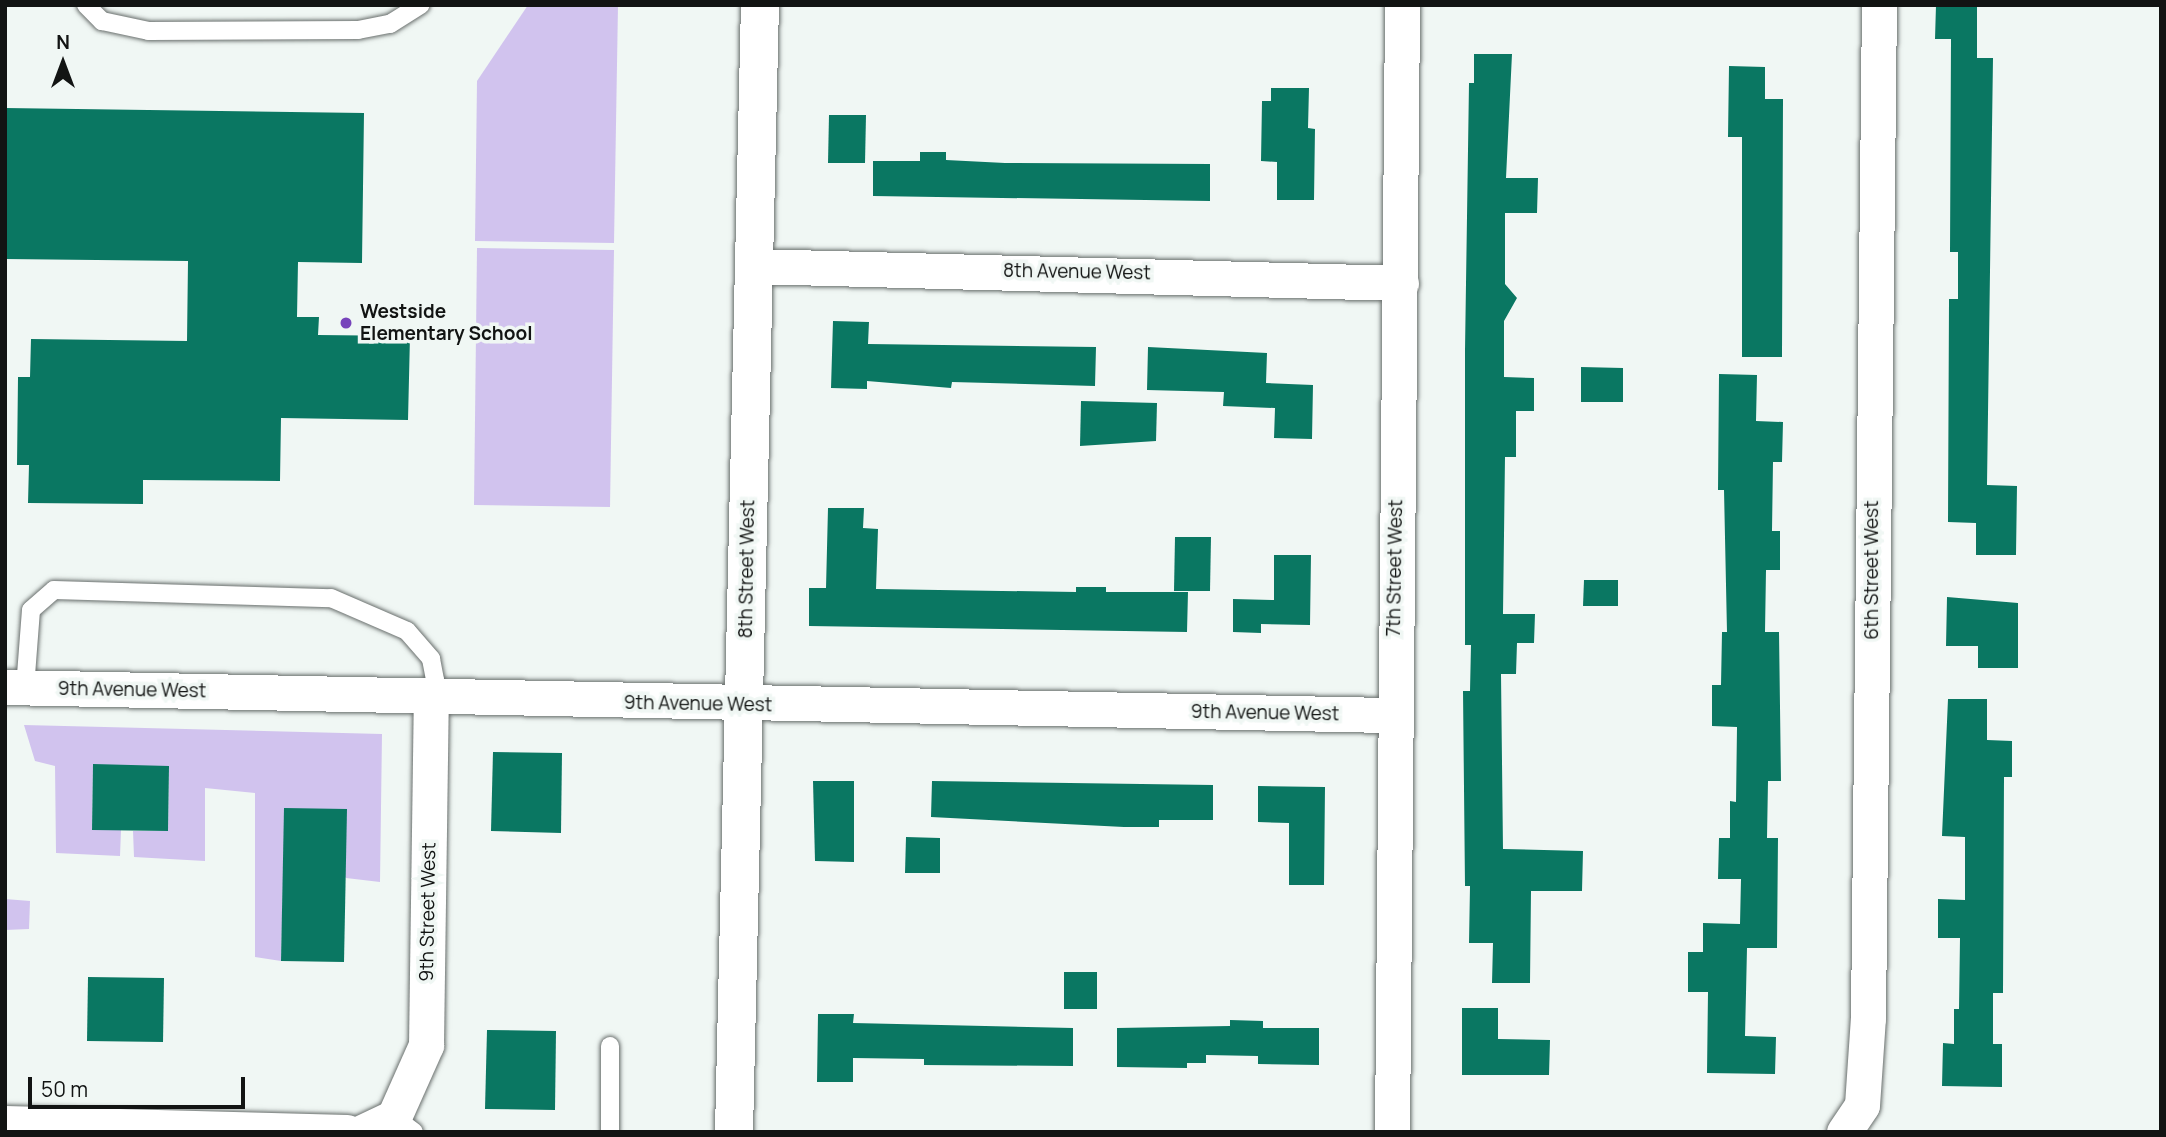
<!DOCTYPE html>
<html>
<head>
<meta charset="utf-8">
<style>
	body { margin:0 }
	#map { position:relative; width:2166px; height:1137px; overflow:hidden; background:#f0f7f4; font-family:Manrope,sans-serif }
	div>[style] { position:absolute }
	.green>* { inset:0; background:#d1c3ee }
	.building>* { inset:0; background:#0a7762 }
	.roads { filter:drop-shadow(0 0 2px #696f6d) drop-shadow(0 0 2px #696f6d) }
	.service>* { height:18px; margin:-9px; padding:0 9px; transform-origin:9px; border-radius:9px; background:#fff }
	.minor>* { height:35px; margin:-17.5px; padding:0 17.5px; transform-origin:17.5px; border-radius:17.5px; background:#fff }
	.tertiary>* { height:38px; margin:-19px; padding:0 19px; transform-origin:19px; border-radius:19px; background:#fff }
	.dots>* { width:19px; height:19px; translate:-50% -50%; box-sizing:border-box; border:4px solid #f0f7f4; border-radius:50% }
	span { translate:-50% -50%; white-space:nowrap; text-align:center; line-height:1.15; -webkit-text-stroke:7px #f0f7f4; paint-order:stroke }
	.street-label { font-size:19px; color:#121413 }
	.poi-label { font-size:19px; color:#121413; font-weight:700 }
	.left { translate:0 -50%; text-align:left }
	.frame { position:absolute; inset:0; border:7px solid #121413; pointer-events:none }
	.north { position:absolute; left:28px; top:28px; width:70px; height:70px; -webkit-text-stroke:5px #f0f7f4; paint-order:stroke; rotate:0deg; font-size:19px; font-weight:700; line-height:28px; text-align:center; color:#121413 }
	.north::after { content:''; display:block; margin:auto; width:24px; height:32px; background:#121413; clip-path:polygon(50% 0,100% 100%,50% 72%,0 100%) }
	.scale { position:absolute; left:28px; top:1077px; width:217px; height:32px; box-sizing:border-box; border:4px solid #121413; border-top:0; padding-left:9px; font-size:21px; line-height:24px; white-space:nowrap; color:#121413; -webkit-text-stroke:5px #f0f7f4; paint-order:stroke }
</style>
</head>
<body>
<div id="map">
	<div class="green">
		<div style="clip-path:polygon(528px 5px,618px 5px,614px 243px,475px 241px,477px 81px)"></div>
		<div style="clip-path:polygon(477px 248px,614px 250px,610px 507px,474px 505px)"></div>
		<div style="clip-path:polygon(24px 725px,382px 734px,380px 882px,346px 878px,285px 808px,281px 961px,255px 957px,255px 793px,205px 788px,205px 861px,134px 857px,133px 831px,168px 831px,169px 767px,93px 765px,92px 830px,121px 830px,120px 856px,56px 853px,55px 766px,35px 761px)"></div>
		<div style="clip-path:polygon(5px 899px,30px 901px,29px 929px,5px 930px)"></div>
	</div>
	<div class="building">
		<div style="clip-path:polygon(1936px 5px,1977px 5px,1977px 58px,1993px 58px,1987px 485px,2017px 486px,2016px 555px,1976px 555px,1976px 523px,1948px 522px,1949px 299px,1958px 299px,1958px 252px,1950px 252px,1951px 39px,1935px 39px)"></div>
		<div style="clip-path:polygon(1474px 54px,1512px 54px,1506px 178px,1538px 178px,1537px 213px,1505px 213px,1505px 284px,1517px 298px,1504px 321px,1504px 377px,1534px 378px,1534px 411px,1516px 411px,1516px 457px,1505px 457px,1503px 614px,1535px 614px,1534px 643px,1517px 643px,1516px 674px,1501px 674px,1503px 849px,1583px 851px,1582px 891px,1531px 891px,1530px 983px,1492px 983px,1493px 943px,1469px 943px,1470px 886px,1465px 886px,1463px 691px,1470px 691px,1471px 645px,1465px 645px,1465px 350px,1469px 83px,1474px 83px)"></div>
		<div style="clip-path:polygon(1729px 66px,1765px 67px,1765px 99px,1783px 99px,1782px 357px,1742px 357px,1742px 137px,1728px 137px)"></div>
		<div style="clip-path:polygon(1271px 88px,1309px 88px,1308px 128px,1315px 129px,1314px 200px,1277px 200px,1277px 162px,1261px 161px,1262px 101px,1271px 101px)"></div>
		<div style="clip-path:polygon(5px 108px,364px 113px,362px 263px,298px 262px,297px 317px,319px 317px,318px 335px,410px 336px,408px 420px,281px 418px,280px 481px,143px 480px,143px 504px,28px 503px,29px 465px,17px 465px,18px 377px,30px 377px,31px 339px,187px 341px,188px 261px,5px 259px)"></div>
		<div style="clip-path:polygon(829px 115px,866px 115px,865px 163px,828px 163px)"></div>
		<div style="clip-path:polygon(920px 152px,946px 152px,946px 160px,1005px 163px,1210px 164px,1210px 201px,873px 196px,873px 161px,920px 161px)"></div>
		<div style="clip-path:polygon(833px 321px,869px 322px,868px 344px,1096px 347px,1095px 386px,952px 382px,951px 388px,867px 381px,867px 389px,831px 388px)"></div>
		<div style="clip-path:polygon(1148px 347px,1267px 353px,1266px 383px,1313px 385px,1312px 439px,1274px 438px,1275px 408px,1223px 406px,1224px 392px,1147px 390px)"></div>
		<div style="clip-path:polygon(1581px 367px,1623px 368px,1623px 402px,1581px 402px)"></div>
		<div style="clip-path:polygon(1719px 374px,1757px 375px,1756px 421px,1783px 422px,1782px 462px,1773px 462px,1772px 531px,1780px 531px,1780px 570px,1766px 570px,1765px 632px,1779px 632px,1781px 781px,1768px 781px,1767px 838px,1778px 838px,1777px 948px,1747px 948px,1746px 993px,1745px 1036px,1776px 1037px,1775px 1074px,1707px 1073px,1708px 992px,1688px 992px,1688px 952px,1703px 952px,1703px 923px,1740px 924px,1741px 879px,1718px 879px,1719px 838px,1730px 838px,1730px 801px,1736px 802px,1737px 727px,1712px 726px,1712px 685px,1721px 685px,1722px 632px,1727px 632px,1724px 490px,1718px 490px)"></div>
		<div style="clip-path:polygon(1081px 401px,1157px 403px,1156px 441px,1080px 446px)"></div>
		<div style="clip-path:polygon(828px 508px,864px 508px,863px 528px,878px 529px,876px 589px,1076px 592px,1076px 587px,1106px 587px,1106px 592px,1188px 592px,1187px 632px,809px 626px,809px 588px,826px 588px)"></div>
		<div style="clip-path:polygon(1175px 537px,1211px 537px,1210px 591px,1174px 591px)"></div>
		<div style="clip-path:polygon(1274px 555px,1311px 555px,1310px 625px,1261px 624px,1261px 633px,1233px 632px,1233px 599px,1274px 600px)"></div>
		<div style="clip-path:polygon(1584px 580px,1618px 580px,1618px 606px,1583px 606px)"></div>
		<div style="clip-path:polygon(1947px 597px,2018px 603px,2018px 668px,1978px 668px,1978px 646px,1946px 646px)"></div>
		<div style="clip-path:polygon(1948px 699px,1987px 699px,1987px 740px,2012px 741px,2012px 777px,2004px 777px,2003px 993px,1993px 993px,1993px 1044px,2002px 1044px,2002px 1087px,1942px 1086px,1943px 1043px,1954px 1044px,1954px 1009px,1959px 1009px,1960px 938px,1938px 938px,1938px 899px,1965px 900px,1965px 837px,1942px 836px)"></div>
		<div style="clip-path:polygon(493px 752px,562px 753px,561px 833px,491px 831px)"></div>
		<div style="clip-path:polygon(93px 764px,169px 766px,168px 831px,92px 830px)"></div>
		<div style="clip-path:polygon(813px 781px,854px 781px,854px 862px,815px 861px)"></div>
		<div style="clip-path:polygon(932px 781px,1213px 785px,1213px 820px,1159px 820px,1159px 827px,1124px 827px,931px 817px)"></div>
		<div style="clip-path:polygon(1258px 786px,1325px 787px,1324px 885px,1289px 885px,1289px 823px,1258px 822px)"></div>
		<div style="clip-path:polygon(284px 808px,347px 809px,344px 962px,281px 961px)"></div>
		<div style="clip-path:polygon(906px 837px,940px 838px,940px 873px,905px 873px)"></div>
		<div style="clip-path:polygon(1064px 972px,1097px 972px,1097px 1009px,1064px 1009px)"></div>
		<div style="clip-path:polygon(88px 977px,164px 978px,163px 1042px,87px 1041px)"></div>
		<div style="clip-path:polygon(1462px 1008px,1498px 1008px,1498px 1039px,1550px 1040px,1549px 1075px,1462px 1075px)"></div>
		<div style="clip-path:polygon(818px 1014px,854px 1014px,853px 1023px,1073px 1028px,1073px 1066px,924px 1065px,924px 1059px,853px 1058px,853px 1082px,817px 1082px)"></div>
		<div style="clip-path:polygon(1230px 1020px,1263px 1021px,1263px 1028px,1319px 1028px,1319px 1065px,1258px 1064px,1258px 1056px,1206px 1055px,1206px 1063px,1187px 1063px,1187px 1068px,1117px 1067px,1117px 1028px,1230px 1026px)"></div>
		<div style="clip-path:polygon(487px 1030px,556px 1031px,555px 1110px,485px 1109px)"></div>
	</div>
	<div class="roads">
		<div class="service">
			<div style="left:86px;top:5px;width:23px;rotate:45deg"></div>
			<div style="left:102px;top:21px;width:48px;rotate:12deg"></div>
			<div style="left:149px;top:31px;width:209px;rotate:-0.3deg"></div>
			<div style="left:358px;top:30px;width:33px;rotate:-11deg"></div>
			<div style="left:390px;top:24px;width:36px;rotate:-32deg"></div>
			<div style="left:25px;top:688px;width:78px;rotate:-85.6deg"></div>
			<div style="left:31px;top:610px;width:30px;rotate:-41deg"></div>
			<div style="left:54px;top:590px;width:277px;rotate:1.7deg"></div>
			<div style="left:331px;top:598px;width:83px;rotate:23.5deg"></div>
			<div style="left:407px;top:631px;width:37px;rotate:49deg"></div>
			<div style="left:431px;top:659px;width:21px;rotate:79deg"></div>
			<div style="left:435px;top:680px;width:20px;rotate:101deg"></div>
			<div style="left:610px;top:1046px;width:86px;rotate:90deg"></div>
			<div style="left:394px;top:1117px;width:25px;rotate:37deg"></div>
		</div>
		<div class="minor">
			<div style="left:753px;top:266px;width:648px;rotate:1.5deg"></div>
			<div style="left:5px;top:687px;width:1387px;rotate:1.16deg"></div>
			<div style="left:5px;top:1123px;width:342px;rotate:1.5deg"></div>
			<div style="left:362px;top:1132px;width:35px;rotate:-25deg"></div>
			<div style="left:394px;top:1117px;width:79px;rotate:-66deg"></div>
			<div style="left:426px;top:1045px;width:345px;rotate:-89.2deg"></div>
			<div style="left:1392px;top:1132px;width:1127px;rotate:-89.49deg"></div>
			<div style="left:1844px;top:1132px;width:32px;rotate:-56deg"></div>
			<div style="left:1862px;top:1105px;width:87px;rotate:-86.1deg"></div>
			<div style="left:1868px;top:1018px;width:1013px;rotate:-89.38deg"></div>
		</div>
		<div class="tertiary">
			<div style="left:734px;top:1132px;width:1127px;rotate:-88.68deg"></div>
		</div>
	</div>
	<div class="dots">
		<div style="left:346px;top:323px;background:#74b"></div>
	</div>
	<div class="street-label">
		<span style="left:1077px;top:272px;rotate:1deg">8th Avenue West</span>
		<span style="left:1395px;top:568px;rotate:-89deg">7th Street West</span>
		<span style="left:747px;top:569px;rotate:-89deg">8th Street West</span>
		<span style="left:1872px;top:570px;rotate:-90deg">6th Street West</span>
		<span style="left:132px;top:690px;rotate:1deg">9th Avenue West</span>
		<span style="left:698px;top:704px;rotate:1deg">9th Avenue West</span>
		<span style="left:1265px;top:713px;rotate:1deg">9th Avenue West</span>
		<span style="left:428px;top:912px;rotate:-89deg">9th Street West</span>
	</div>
	<div class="poi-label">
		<span class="left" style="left:360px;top:323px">Westside<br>Elementary School</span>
	</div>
	<div class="frame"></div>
	<div class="north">N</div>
	<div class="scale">50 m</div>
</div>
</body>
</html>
